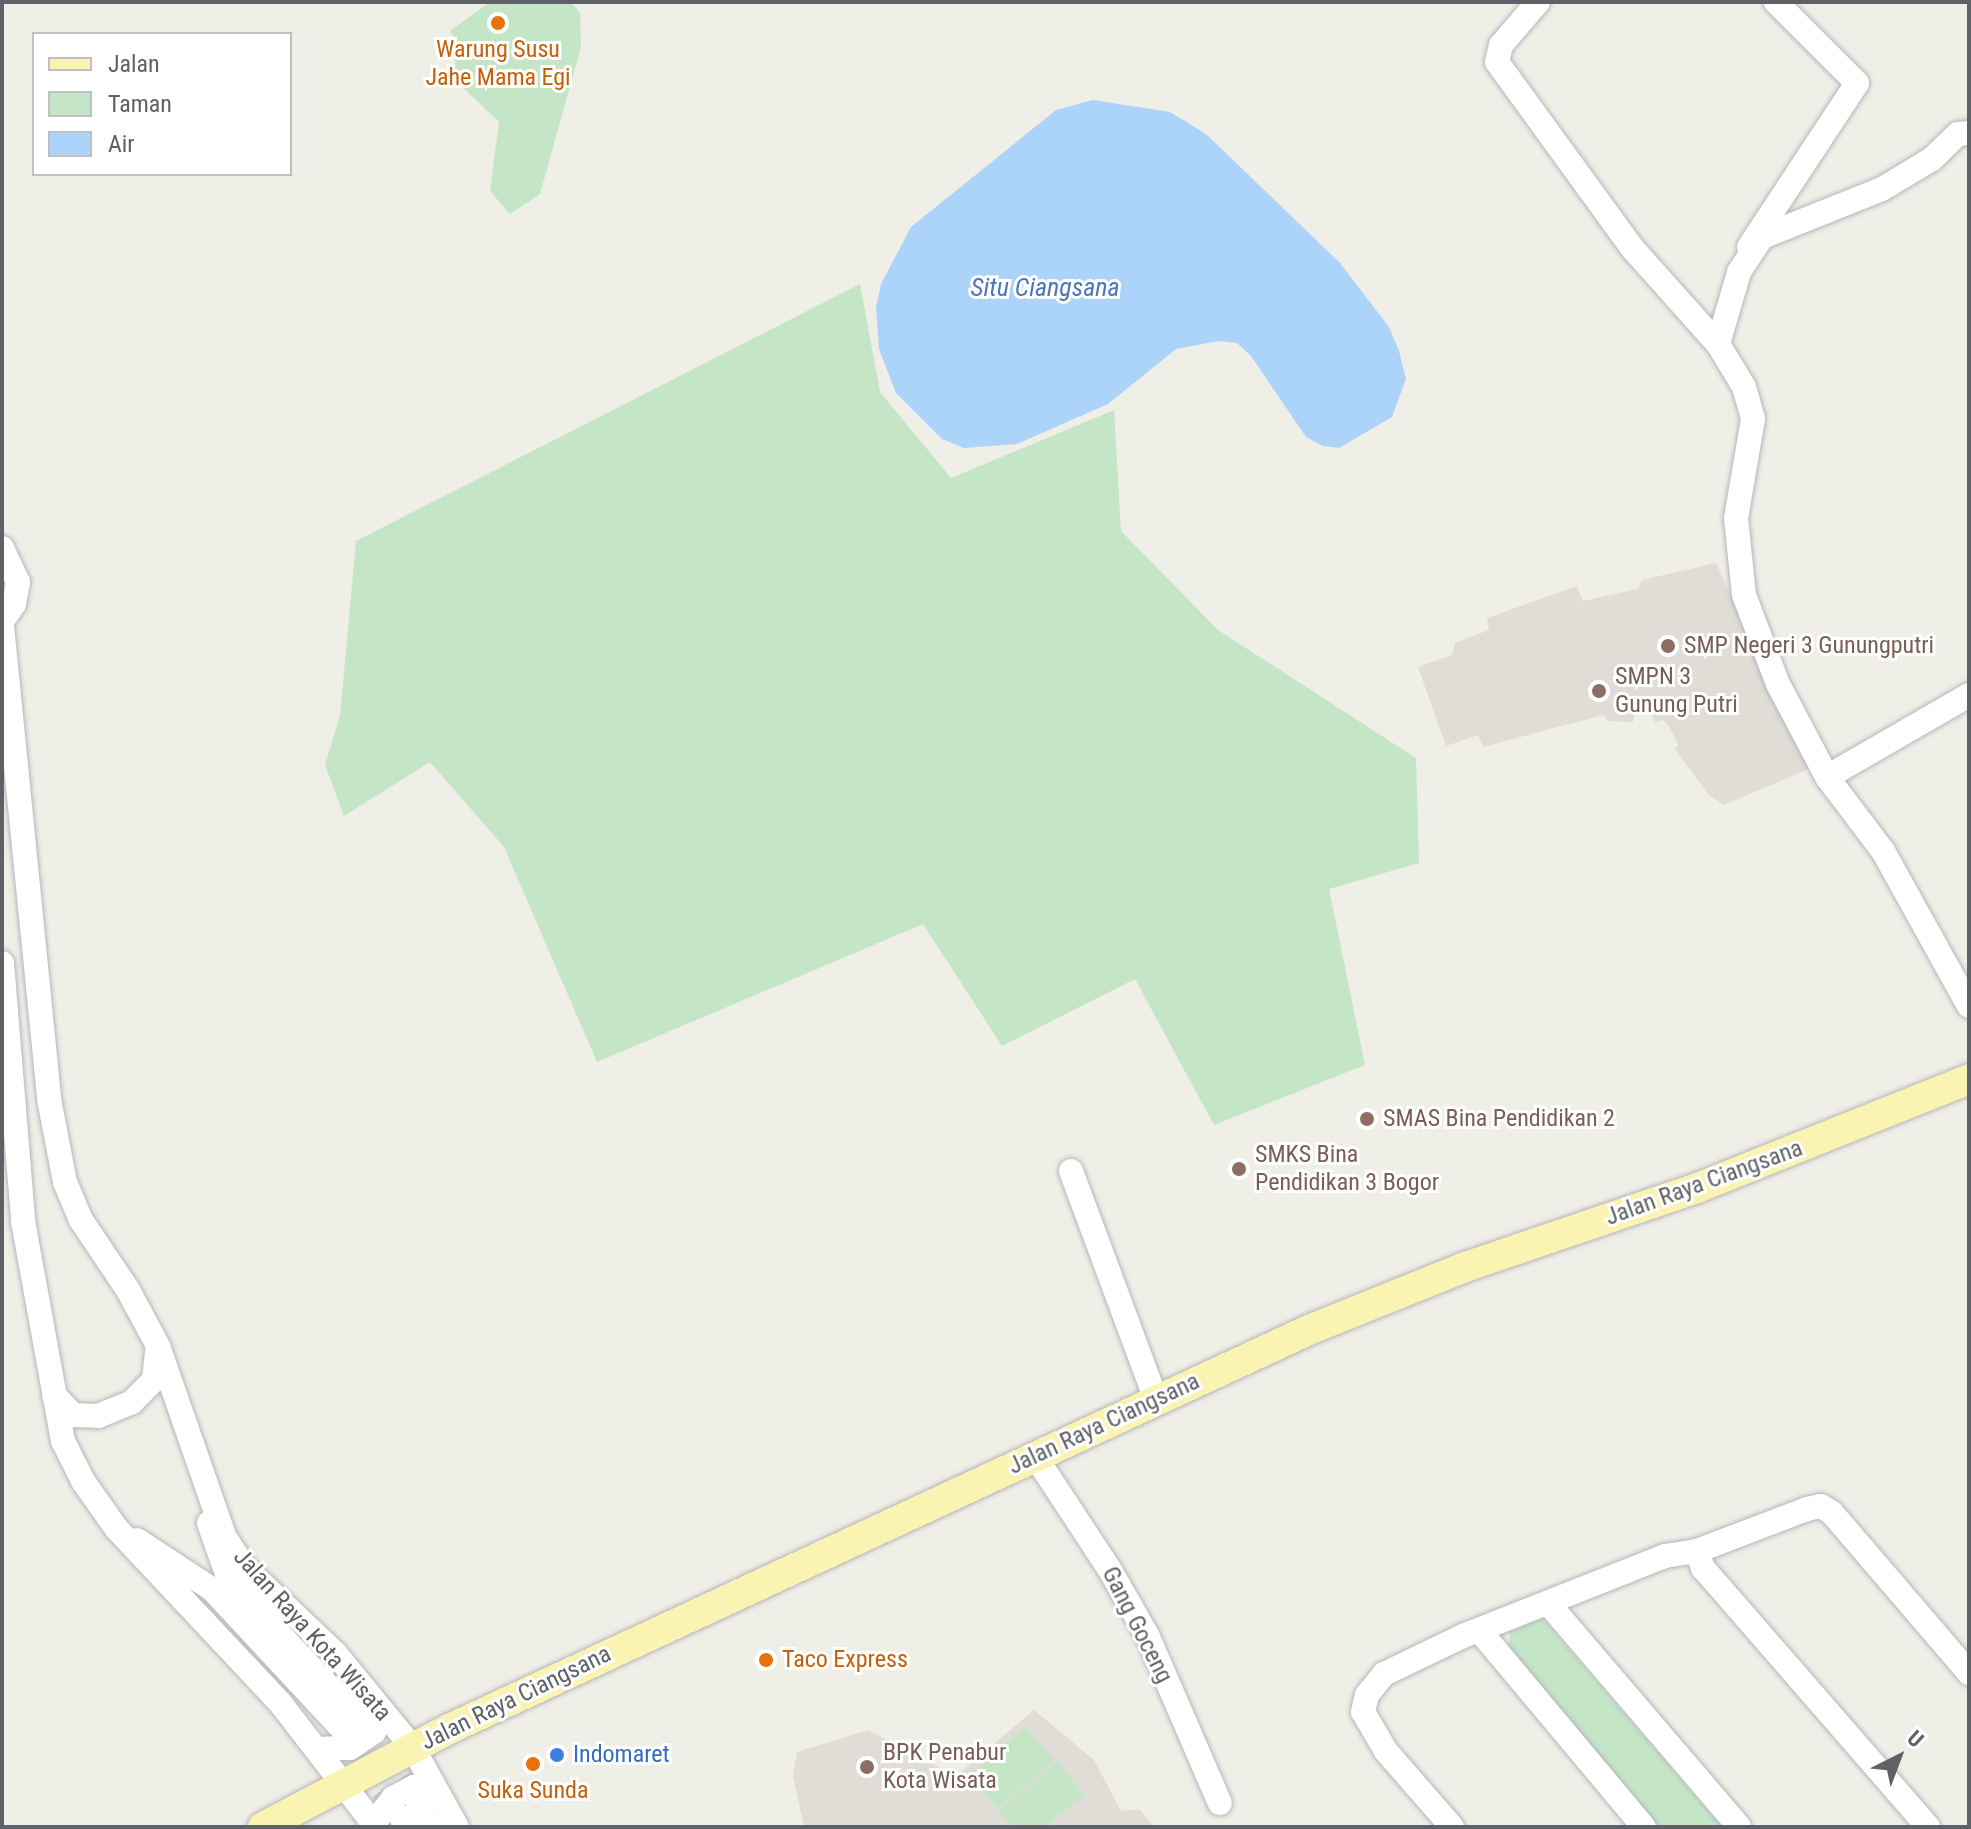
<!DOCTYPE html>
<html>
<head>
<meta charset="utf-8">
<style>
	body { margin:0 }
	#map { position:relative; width:1971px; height:1829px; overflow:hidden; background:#efeee7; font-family:"Roboto Condensed",sans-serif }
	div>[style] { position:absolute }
	.education>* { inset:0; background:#dfddd5 }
	.green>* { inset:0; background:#c5e5c7 }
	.water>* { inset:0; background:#acd3f9 }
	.minor-tunnel>* { height:24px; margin-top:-12px; transform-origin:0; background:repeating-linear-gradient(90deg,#cbcbc7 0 24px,transparent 0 36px) }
	.roads { filter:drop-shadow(0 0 2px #b4b6ba) drop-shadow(0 0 2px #b4b6ba) }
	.minor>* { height:24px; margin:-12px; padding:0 12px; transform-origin:12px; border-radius:12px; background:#fff }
	.major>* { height:30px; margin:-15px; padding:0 15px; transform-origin:15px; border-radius:15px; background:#faf3b1 }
	.dots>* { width:22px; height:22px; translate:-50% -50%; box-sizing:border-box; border:4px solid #fff; border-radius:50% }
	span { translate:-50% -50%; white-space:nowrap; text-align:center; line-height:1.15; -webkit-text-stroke:6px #fff; paint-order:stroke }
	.food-label { font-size:24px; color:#c56008 }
	.left { translate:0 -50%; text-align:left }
	.education-label { font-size:24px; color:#785e54 }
	.street-label { font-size:24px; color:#5e6166 }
	.shop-label { font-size:24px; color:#366cbe }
	.water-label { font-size:26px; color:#4d78b3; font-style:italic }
	.frame { position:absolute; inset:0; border:4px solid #5e6166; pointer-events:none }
	.legend { position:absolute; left:32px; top:32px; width:260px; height:144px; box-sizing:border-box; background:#fff; border:2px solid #bfc0c2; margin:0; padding:10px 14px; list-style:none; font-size:24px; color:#5e6166 }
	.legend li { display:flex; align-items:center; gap:16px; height:40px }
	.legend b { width:40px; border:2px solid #bfc0c2 }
	.north { position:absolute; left:1859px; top:1717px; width:80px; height:80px; -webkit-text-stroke:6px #fff; paint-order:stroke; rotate:42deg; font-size:22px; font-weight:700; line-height:32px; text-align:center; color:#5e6166 }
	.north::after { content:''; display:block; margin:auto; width:28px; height:36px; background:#5e6166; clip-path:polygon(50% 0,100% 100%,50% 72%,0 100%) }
</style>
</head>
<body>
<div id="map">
	<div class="education">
		<div style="clip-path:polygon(1716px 563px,1811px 768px,1724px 805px,1708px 794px,1675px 749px,1678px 745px,1670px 728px,1663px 720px,1655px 722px,1645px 701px,1636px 703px,1633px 722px,1607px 721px,1603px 715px,1483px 747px,1478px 735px,1446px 746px,1418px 667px,1452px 655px,1455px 643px,1489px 630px,1487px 618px,1577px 586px,1583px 601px,1638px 589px,1642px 580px)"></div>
		<div style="clip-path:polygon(1034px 1710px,1094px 1760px,1121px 1811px,1139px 1809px,1154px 1827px,804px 1827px,793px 1775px,797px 1752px,868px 1730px,956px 1776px)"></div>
	</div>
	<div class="green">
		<div style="clip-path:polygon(490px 2px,571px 2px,580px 13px,581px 47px,540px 194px,510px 214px,490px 191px,499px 122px,455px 80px,455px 39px,450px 31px)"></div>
		<div style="clip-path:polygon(860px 284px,880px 392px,951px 478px,1114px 410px,1121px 531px,1218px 630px,1416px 758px,1419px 863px,1329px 889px,1365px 1065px,1214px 1125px,1135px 979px,1002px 1046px,923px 924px,597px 1062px,504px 847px,430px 762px,344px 816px,325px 765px,340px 716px,356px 541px)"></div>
		<div style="clip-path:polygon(1535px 1616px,1545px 1621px,1722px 1827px,1659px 1827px,1509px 1651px,1510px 1629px)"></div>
		<div style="clip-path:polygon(1025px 1726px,1054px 1760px,998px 1809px,969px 1777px)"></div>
		<div style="clip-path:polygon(1056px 1761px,1084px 1794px,1046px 1827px,1013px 1827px,999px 1811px)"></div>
	</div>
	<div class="water">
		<div style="clip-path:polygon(1093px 100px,1170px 112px,1206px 134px,1340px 263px,1389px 327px,1399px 351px,1406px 379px,1392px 417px,1339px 448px,1323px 446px,1306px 437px,1251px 356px,1237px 343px,1218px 341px,1176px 349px,1108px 404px,1017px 444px,964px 448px,942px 439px,896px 393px,879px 349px,876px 307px,881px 284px,911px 227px,1056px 110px)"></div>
	</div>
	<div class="minor-tunnel">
		<div style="left:359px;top:1720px;width:103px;rotate:55.7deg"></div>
		<div style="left:343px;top:1730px;width:105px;rotate:56.3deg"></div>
	</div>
	<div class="roads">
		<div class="minor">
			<div style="left:1538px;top:2px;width:57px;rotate:130.7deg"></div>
			<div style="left:1501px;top:45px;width:17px;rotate:103deg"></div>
			<div style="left:1497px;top:62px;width:231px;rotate:54deg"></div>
			<div style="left:1633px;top:249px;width:127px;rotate:48.2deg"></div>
			<div style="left:1718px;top:344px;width:50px;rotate:58.8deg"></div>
			<div style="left:1744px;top:387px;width:33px;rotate:74deg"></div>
			<div style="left:1753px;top:419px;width:100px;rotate:99.7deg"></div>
			<div style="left:1736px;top:518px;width:77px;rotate:84.1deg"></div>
			<div style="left:1744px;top:595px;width:95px;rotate:69.1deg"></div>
			<div style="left:1778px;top:684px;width:105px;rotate:62.2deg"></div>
			<div style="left:1827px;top:777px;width:93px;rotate:52.9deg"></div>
			<div style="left:1883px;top:851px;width:177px;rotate:61deg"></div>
			<div style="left:1749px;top:247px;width:196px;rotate:-56.6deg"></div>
			<div style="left:1857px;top:83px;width:115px;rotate:-135deg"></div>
			<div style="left:1718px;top:344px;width:75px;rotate:-73.7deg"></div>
			<div style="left:1739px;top:272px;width:42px;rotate:-56.7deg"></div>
			<div style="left:1762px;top:237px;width:129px;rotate:-21.8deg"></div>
			<div style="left:1882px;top:189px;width:58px;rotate:-31deg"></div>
			<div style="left:1932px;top:159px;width:36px;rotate:-44deg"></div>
			<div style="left:1958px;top:134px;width:11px;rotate:-5deg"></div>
			<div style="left:2px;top:548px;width:38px;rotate:65deg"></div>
			<div style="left:18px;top:582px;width:22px;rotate:100deg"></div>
			<div style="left:14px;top:604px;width:21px;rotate:125deg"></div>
			<div style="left:2px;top:626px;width:475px;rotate:84.3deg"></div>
			<div style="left:49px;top:1099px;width:85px;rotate:79.1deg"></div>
			<div style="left:65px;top:1182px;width:41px;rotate:67.2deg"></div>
			<div style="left:81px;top:1220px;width:84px;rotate:56.1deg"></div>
			<div style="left:128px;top:1290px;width:64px;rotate:61.8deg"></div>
			<div style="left:158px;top:1346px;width:201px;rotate:70.8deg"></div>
			<div style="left:224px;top:1536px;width:37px;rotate:57deg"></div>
			<div style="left:244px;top:1567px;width:125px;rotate:43.4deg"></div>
			<div style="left:335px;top:1653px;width:123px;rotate:50.6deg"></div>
			<div style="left:413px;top:1748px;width:90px;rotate:60.9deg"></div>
			<div style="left:1827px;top:777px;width:164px;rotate:-30deg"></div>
			<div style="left:2px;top:963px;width:259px;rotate:85.3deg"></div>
			<div style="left:23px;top:1221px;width:224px;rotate:79.7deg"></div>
			<div style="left:63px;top:1441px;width:45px;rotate:63.4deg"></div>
			<div style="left:83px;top:1481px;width:57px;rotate:54.9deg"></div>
			<div style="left:116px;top:1528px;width:241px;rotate:46.8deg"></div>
			<div style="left:281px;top:1704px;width:155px;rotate:52.3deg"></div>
			<div style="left:1071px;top:1171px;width:244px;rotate:69.6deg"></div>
			<div style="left:54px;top:1395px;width:28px;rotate:46deg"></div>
			<div style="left:73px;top:1415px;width:25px;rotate:2deg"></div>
			<div style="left:98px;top:1416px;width:37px;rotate:-22deg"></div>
			<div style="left:132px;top:1402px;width:31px;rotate:-45deg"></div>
			<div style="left:154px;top:1380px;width:28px;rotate:-84deg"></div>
			<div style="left:1035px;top:1456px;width:136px;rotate:56.7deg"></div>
			<div style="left:1110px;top:1570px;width:77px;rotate:60.4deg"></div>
			<div style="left:1148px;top:1637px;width:181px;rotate:66.6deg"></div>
			<div style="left:209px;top:1523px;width:60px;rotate:70.7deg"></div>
			<div style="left:229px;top:1580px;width:189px;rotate:46.9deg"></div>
			<div style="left:137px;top:1540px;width:91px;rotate:33.3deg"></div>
			<div style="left:213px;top:1590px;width:191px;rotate:47.1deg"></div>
			<div style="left:1697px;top:1551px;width:18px;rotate:71deg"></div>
			<div style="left:1703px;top:1568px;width:343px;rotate:49deg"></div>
			<div style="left:1548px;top:1603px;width:294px;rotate:49.5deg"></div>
			<div style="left:1479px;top:1630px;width:257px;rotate:50.1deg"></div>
			<div style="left:317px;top:1749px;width:33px;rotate:-2deg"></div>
			<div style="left:350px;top:1748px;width:29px;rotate:-34deg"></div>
			<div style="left:374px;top:1732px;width:22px;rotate:-69deg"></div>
			<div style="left:418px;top:1807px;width:23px;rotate:59deg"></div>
			<div style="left:401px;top:1817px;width:11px;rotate:63deg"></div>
			<div style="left:373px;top:1824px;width:33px;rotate:-52deg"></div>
			<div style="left:393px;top:1798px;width:24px;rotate:-28deg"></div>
			<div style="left:414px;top:1787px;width:27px;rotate:20deg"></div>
			<div style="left:1452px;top:1827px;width:101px;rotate:-131deg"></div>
			<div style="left:1386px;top:1751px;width:45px;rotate:-120.5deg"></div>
			<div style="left:1363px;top:1712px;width:17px;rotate:-77deg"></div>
			<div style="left:1367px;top:1695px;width:27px;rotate:-51deg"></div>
			<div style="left:1384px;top:1674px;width:88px;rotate:-25.7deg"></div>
			<div style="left:1463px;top:1636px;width:217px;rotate:-21.6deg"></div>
			<div style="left:1665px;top:1556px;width:32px;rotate:-9deg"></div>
			<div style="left:1697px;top:1551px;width:118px;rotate:-20.9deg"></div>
			<div style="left:1807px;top:1509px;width:14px;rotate:-12deg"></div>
			<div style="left:1821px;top:1506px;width:13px;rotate:32deg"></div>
			<div style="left:1832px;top:1513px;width:211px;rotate:49.4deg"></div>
		</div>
		<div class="major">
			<div style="left:263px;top:1827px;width:212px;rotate:-27.8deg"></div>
			<div style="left:451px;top:1728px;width:948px;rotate:-24.89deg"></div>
			<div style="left:1311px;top:1329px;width:166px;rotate:-21.9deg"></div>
			<div style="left:1465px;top:1267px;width:245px;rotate:-18.8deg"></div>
			<div style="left:1697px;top:1188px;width:293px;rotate:-21.8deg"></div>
		</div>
	</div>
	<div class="dots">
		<div style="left:498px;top:23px;background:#e8710a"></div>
		<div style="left:1668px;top:646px;background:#8d6e63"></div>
		<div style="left:1599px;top:691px;background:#8d6e63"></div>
		<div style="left:1367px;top:1119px;background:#8d6e63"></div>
		<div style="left:1239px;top:1169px;background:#8d6e63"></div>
		<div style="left:766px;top:1660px;background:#e8710a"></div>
		<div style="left:557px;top:1755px;background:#3f7fe0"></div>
		<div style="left:533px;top:1764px;background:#e8710a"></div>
		<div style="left:867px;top:1767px;background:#8d6e63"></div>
	</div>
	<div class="food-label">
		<span style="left:498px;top:64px">Warung Susu<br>Jahe Mama Egi</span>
		<span class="left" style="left:782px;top:1660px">Taco Express</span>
		<span style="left:533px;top:1791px">Suka Sunda</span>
	</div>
	<div class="education-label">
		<span class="left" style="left:1684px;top:646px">SMP Negeri 3 Gunungputri</span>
		<span class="left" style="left:1615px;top:691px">SMPN 3<br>Gunung Putri</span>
		<span class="left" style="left:1383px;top:1119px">SMAS Bina Pendidikan 2</span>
		<span class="left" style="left:1255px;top:1169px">SMKS Bina<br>Pendidikan 3 Bogor</span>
		<span class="left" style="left:883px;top:1767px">BPK Penabur<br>Kota Wisata</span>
	</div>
	<div class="street-label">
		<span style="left:1704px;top:1183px;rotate:-20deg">Jalan Raya Ciangsana</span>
		<span style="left:1104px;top:1424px;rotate:-25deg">Jalan Raya Ciangsana</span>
		<span style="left:1137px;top:1625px;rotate:63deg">Gang Goceng</span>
		<span style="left:312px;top:1635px;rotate:48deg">Jalan Raya Kota Wisata</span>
		<span style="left:516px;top:1698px;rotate:-26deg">Jalan Raya Ciangsana</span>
	</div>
	<div class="shop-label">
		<span class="left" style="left:573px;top:1755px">Indomaret</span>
	</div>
	<div class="water-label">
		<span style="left:1045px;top:288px">Situ Ciangsana</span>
	</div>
	<div class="frame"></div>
	<ul class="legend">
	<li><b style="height:10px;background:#faf3b1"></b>Jalan</li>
	<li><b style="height:22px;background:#c5e5c7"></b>Taman</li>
	<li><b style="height:22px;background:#acd3f9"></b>Air</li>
	</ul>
	<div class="north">U</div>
</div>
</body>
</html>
